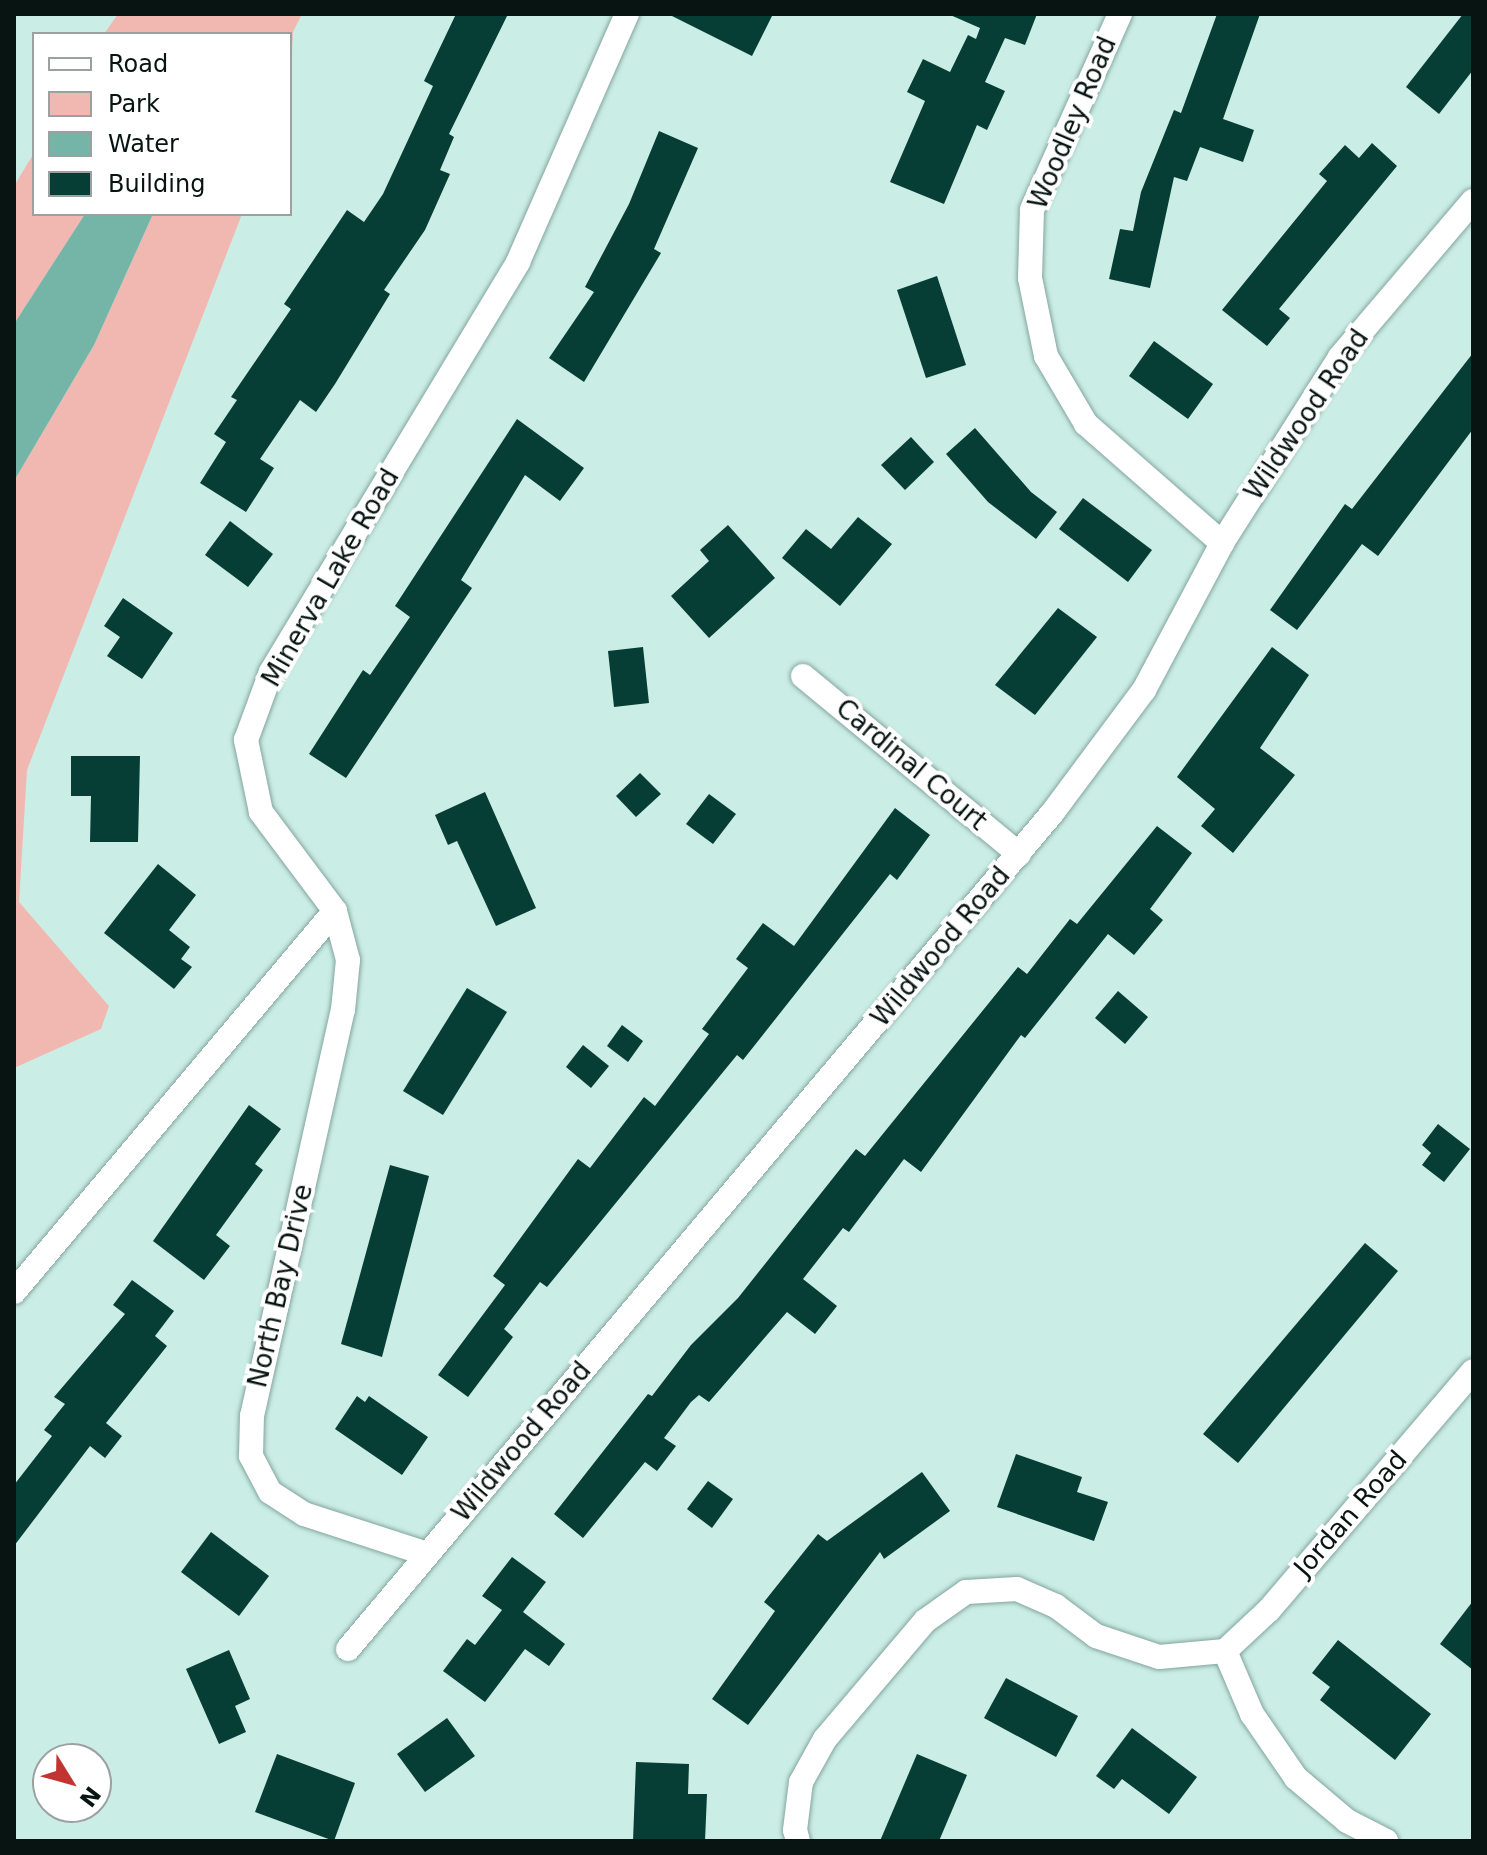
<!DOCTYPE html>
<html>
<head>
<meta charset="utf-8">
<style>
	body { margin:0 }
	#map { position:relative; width:1487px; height:1855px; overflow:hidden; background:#caede6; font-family:"DejaVu Sans",sans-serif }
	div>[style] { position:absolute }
	.green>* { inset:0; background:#f1b8b1 }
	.water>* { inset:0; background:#74b5a8 }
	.building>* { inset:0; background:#063d35 }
	.roads { filter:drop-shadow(0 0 2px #84a59e) drop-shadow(0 0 2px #84a59e) }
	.street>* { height:24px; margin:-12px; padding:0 12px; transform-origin:12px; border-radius:12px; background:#fff }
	span { translate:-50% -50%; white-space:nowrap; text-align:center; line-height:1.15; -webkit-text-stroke:8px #fff; paint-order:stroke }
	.street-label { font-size:26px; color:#071411 }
	.frame { position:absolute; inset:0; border:16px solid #071411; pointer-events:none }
	.legend { position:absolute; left:32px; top:32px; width:260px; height:184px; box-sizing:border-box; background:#fff; border:2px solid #9ca1a0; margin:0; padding:10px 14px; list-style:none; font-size:24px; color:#071411 }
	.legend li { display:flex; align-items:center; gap:16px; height:40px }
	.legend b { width:40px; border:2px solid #9ca1a0 }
	.north { position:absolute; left:32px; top:1743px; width:80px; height:80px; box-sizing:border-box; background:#fff; border:2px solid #9ca1a0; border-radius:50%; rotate:127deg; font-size:22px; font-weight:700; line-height:32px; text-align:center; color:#071411 }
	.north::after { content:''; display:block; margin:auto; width:28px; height:36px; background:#c23432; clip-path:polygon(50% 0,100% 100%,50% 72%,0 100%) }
</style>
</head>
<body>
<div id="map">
	<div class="green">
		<div style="clip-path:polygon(118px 14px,302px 14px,293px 32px,290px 89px,290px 34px,104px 34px)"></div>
		<div style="clip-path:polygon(34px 153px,34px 214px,85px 214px,14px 324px,14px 186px)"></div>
		<div style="clip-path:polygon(153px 214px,242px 214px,27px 770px,19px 902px,109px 1006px,101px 1029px,14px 1068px,14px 481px,94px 345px)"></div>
	</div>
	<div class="water">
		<div style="clip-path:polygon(85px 214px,153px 214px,94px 345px,14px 481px,14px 324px)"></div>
	</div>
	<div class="building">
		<div style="clip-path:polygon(456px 14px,508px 14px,449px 134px,454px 137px,440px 170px,450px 174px,425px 230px,384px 290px,390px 294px,335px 384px,316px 412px,300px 400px,260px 459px,274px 468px,246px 512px,200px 483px,226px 442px,214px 434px,237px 400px,231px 397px,291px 309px,284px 304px,347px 210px,364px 222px,383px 194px,433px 86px,424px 81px)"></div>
		<div style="clip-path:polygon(668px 14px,773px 14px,752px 56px)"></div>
		<div style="clip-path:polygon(948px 14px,1037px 14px,1025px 45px,1005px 38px,985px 82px,1005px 91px,987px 130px,977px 125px,944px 204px,890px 182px,925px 101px,907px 92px,923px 59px,950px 72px,968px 35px,976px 39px,980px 28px)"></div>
		<div style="clip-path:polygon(1217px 14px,1260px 14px,1223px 119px,1254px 130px,1243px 162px,1200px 147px,1187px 181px,1174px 177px,1150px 288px,1109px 279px,1120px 229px,1133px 231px,1141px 192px,1174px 110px,1181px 113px)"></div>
		<div style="clip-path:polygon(1463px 14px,1473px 14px,1473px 70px,1439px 114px,1406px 87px)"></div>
		<div style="clip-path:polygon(659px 131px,698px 148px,654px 249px,661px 253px,584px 382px,549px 358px,594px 292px,585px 287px,629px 204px)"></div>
		<div style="clip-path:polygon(1372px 143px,1397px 166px,1279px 309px,1290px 318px,1267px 346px,1222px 310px,1327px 181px,1319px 174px,1345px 145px,1359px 158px)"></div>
		<div style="clip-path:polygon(937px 276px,966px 365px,926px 378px,897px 290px)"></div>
		<div style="clip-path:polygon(1154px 341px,1213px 384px,1188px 419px,1129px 376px)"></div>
		<div style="clip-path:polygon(1473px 353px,1473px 429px,1378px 556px,1362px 544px,1297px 630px,1270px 610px,1345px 504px,1352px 509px)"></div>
		<div style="clip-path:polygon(517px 419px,584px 468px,560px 501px,525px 475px,461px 580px,472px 588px,346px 778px,309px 754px,363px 670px,370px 675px,410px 617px,395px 606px)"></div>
		<div style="clip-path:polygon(975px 428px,1031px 492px,1057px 512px,1036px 539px,988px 502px,946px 454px)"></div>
		<div style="clip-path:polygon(911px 437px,934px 462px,905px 490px,881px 465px)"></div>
		<div style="clip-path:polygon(1083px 498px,1152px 550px,1128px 582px,1059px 529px)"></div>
		<div style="clip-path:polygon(858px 517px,892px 544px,840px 606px,782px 558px,806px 529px,831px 549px)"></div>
		<div style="clip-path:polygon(230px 521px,273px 554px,248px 587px,205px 555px)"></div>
		<div style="clip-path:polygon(728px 525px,775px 578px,709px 638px,671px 596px,709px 561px,700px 550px)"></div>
		<div style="clip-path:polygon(123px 598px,173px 633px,142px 679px,107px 656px,120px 637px,104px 626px)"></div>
		<div style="clip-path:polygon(1058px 608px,1097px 637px,1035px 715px,995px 685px)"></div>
		<div style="clip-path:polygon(643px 647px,649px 703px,614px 707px,608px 651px)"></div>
		<div style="clip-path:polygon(1272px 647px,1309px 675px,1260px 748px,1295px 775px,1233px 853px,1201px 826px,1215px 809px,1177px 777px)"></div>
		<div style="clip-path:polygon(71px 756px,140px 756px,138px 842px,90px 842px,91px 796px,71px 796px)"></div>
		<div style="clip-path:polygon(640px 773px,661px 794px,636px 817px,616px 796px)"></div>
		<div style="clip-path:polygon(485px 792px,536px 908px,496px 926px,457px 841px,448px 845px,435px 815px)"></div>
		<div style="clip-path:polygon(709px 794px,736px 814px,713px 844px,686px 824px)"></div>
		<div style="clip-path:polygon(895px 808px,930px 835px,897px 880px,890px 874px,743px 1060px,737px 1055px,547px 1287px,540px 1282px,504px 1329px,513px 1337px,468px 1397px,438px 1375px,505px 1285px,493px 1276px,578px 1159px,590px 1168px,644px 1097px,655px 1106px,709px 1034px,702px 1029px,748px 968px,736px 959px,763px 923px,794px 946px)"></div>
		<div style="clip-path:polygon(1157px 826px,1192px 853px,1150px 909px,1163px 920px,1134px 955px,1108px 934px,1025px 1038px,1021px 1035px,921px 1172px,904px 1159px,849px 1232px,843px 1228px,803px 1279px,837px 1306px,815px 1334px,787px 1312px,709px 1402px,699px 1395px,691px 1402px,664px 1438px,676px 1446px,657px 1471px,645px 1462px,583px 1538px,554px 1514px,648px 1394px,652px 1396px,691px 1345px,738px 1298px,856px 1149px,865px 1156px,1018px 967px,1027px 974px,1070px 919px,1077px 924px)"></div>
		<div style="clip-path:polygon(158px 864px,196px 895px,169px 930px,190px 947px,181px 959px,192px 967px,174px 989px,104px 933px)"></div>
		<div style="clip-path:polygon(467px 988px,507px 1012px,443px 1115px,403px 1091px)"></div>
		<div style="clip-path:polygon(1118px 991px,1148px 1017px,1125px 1044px,1095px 1018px)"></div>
		<div style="clip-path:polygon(622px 1025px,643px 1041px,628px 1062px,607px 1046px)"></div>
		<div style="clip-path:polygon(583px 1045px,609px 1066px,591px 1088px,566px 1067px)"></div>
		<div style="clip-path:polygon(249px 1105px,281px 1129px,255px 1164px,263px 1170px,216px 1235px,230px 1246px,204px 1280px,153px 1241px)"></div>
		<div style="clip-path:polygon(1438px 1124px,1470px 1149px,1444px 1182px,1422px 1165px,1431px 1153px,1422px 1145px)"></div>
		<div style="clip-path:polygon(390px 1165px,429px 1176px,382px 1357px,341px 1344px)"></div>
		<div style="clip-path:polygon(1365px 1243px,1398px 1271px,1238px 1463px,1203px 1434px)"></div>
		<div style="clip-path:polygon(132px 1280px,174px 1311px,155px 1336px,167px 1346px,106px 1423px,122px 1436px,105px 1458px,90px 1446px,14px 1546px,14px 1485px,52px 1436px,44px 1430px,65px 1404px,54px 1397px,125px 1314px,113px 1305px)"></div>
		<div style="clip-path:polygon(357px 1396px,365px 1402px,369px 1396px,428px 1437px,402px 1475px,335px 1429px)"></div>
		<div style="clip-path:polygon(1016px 1454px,1082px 1477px,1077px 1492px,1108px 1502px,1094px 1541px,997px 1507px)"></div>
		<div style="clip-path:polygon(922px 1472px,950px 1511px,884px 1559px,880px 1552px,748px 1725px,712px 1699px,775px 1611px,764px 1602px,818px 1534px,827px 1541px)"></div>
		<div style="clip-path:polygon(708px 1481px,733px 1499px,712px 1528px,687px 1509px)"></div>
		<div style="clip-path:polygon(211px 1532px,269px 1576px,239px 1616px,181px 1572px)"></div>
		<div style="clip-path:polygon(512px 1557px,546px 1582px,523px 1612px,565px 1644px,549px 1666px,525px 1649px,485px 1702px,443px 1671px,467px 1639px,475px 1645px,502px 1610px,482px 1596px)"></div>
		<div style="clip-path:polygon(1473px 1601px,1473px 1670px,1440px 1644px)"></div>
		<div style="clip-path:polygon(1338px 1640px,1431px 1714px,1395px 1760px,1320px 1700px,1330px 1687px,1312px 1673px)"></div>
		<div style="clip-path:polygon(229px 1650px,250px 1699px,235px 1706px,246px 1732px,219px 1744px,186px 1669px)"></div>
		<div style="clip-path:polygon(1006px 1678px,1078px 1716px,1056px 1757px,984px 1718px)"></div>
		<div style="clip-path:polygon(447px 1718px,475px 1756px,425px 1792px,397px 1754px)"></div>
		<div style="clip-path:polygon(1132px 1728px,1197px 1777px,1169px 1814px,1122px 1779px,1114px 1789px,1096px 1776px)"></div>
		<div style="clip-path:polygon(277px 1754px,355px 1783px,334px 1841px,255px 1812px)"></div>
		<div style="clip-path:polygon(917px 1754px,967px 1775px,939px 1841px,880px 1841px)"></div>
		<div style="clip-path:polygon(636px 1762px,689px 1764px,688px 1794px,707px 1794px,705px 1841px,633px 1841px)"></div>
	</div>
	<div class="roads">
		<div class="street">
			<div style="left:1120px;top:14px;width:215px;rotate:114.2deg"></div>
			<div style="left:1032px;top:210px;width:68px;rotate:91.7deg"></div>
			<div style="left:1030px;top:278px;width:80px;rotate:78.4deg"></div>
			<div style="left:1046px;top:356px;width:79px;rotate:59.5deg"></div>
			<div style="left:1086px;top:424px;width:181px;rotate:41.2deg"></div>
			<div style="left:803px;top:676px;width:280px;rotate:39.5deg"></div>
			<div style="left:14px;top:1292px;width:498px;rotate:-49.9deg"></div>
			<div style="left:427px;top:1554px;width:129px;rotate:-162deg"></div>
			<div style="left:304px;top:1514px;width:40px;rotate:-147.1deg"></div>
			<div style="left:270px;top:1492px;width:41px;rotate:-117.8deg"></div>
			<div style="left:251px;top:1456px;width:40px;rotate:-88.6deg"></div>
			<div style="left:252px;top:1416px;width:416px;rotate:-77.4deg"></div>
			<div style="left:343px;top:1010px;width:50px;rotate:-84.3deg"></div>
			<div style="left:348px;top:960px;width:51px;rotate:-104.9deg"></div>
			<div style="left:335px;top:911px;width:124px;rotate:-126.8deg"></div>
			<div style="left:261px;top:812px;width:74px;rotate:-101.8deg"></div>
			<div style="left:246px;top:740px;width:72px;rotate:-69.8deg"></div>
			<div style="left:271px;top:672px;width:479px;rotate:-58.9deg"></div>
			<div style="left:518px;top:262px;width:271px;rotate:-66.3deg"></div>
			<div style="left:348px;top:1649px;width:1094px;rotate:-49.89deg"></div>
			<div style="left:1053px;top:812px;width:152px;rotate:-53.3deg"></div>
			<div style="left:1144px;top:690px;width:166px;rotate:-62deg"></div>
			<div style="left:1222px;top:543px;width:220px;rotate:-57.6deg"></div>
			<div style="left:1340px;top:357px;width:205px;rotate:-49.6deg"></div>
			<div style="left:1225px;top:1651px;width:60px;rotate:-43deg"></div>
			<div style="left:1269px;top:1610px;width:314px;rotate:-49.5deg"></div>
			<div style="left:1225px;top:1651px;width:69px;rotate:66.8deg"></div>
			<div style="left:1252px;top:1714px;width:78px;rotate:55.5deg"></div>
			<div style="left:1296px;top:1778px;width:67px;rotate:40.1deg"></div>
			<div style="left:1347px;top:1821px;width:44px;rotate:27.1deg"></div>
			<div style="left:798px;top:1841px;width:11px;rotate:-105deg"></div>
			<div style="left:795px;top:1830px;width:48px;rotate:-82.9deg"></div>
			<div style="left:801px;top:1782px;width:49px;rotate:-60.8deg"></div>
			<div style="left:825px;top:1739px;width:155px;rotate:-49.7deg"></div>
			<div style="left:925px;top:1621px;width:50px;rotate:-35.3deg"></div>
			<div style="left:966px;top:1592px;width:51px;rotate:-3.4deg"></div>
			<div style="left:1017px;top:1589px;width:43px;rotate:23.6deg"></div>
			<div style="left:1056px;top:1606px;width:50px;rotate:36.9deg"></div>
			<div style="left:1096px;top:1636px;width:66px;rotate:18.4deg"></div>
			<div style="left:1159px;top:1657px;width:66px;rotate:-5.2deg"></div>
		</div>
	</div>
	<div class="street-label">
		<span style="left:1073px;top:123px;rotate:-67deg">Woodley Road</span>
		<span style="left:1307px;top:415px;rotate:-56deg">Wildwood Road</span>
		<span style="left:331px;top:578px;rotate:-60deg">Minerva Lake Road</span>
		<span style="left:911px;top:765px;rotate:40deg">Cardinal Court</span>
		<span style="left:941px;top:947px;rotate:-50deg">Wildwood Road</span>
		<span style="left:281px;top:1286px;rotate:-77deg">North Bay Drive</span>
		<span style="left:522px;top:1442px;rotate:-50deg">Wildwood Road</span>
		<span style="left:1351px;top:1514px;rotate:-49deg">Jordan Road</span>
	</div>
	<div class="frame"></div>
	<ul class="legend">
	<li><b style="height:10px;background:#fff"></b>Road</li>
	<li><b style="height:22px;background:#f1b8b1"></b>Park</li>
	<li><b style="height:22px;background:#74b5a8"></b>Water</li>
	<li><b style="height:22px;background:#063d35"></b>Building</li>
	</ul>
	<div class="north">N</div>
</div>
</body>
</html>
